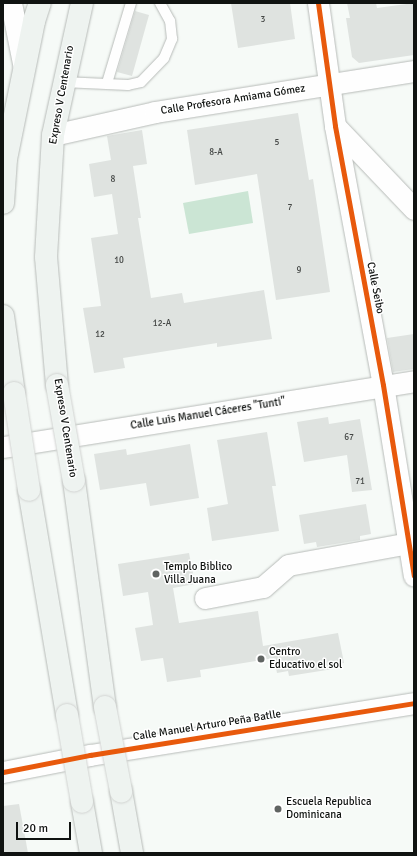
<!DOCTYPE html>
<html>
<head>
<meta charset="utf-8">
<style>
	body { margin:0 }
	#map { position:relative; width:417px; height:856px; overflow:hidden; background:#f6faf7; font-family:Signika,sans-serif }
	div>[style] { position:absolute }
	.green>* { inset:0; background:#cbe5d4 }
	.building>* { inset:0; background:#dfe3e0 }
	.roads { filter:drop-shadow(0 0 1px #b7bbb8) drop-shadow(0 0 1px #b7bbb8) }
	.lane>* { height:10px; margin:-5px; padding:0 5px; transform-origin:5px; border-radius:5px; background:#fefefe }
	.street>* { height:21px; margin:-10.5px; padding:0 10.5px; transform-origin:10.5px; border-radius:10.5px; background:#fefefe }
	.primary>* { height:22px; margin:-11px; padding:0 11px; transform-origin:11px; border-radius:11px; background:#eef3f0 }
	.bridges { filter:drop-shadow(0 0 1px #d1d3d1) drop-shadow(0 0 1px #d1d3d1) }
	.primary-bridge>* { height:22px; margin:-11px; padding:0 11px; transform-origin:11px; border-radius:11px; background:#eef3f0 }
	.cycleway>* { height:5px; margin:-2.5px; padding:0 2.5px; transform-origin:2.5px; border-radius:2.5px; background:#e8590c }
	.dots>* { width:11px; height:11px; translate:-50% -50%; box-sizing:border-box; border:2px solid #fff; border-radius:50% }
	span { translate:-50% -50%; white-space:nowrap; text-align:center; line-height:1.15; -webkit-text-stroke:3px #fff; paint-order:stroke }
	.number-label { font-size:9px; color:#444745 }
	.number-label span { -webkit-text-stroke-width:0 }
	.street-label { font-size:11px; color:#101311 }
	.poi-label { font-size:11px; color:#101311 }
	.left { translate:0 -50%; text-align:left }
	.frame { position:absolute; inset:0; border:4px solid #101311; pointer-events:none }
	.scale { position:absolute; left:16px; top:822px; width:55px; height:18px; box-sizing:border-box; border:2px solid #101311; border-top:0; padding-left:5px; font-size:12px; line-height:14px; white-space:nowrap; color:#101311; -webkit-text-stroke:3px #fff; paint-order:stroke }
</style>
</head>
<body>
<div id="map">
	<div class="green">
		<div style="clip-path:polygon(248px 191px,253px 223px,189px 234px,183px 203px)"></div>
	</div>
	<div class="building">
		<div style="clip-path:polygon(231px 3px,290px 3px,295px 39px,238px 48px)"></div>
		<div style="clip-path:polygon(347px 3px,376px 3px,377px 8px,414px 3px,414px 55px,359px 63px,352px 57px,346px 18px,350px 18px)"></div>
		<div style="clip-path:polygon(135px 11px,149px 15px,132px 76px,117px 72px)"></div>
		<div style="clip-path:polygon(298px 113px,309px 180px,313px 179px,330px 292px,276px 300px,257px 174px,195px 185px,187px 130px)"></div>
		<div style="clip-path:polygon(142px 130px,147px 164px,133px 166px,141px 218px,138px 218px,151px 298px,182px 293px,184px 303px,264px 290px,272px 339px,217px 347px,217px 343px,123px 358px,125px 368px,94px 373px,83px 308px,101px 306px,91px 238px,118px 234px,112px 194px,94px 197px,89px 164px,111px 160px,107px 136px)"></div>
		<div style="clip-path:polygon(414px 334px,414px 369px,393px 372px,387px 338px)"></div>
		<div style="clip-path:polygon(328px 417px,329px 424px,360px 419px,372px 490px,352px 492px,347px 455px,304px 462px,297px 422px)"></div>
		<div style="clip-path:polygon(267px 432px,276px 486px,272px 486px,279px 531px,212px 541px,207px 508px,228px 504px,217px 440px)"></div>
		<div style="clip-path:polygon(190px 444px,199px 498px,150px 506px,146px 483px,100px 490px,94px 454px,126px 449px,127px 455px)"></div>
		<div style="clip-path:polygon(366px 504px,371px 534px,360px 536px,360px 540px,317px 547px,316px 542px,304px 544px,299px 515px)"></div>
		<div style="clip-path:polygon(189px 553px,195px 584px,173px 588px,179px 623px,258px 611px,263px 646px,338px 633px,344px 663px,332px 665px,333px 669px,289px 676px,288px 671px,277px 673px,274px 658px,200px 670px,201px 677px,167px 682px,163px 658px,141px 661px,135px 628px,153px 625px,148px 592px,123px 596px,118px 564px)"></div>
		<div style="clip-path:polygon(19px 804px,28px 853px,3px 853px,3px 806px)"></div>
	</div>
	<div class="roads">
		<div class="lane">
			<div style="left:63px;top:82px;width:65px;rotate:2.6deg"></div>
			<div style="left:128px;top:85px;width:13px;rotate:-13deg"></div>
			<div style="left:141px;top:82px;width:33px;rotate:-46deg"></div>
			<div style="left:164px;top:58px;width:21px;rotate:-67deg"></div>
			<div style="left:172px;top:39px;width:18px;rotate:-96deg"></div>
			<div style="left:170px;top:21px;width:21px;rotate:-119deg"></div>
			<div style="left:107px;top:83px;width:84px;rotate:-73.3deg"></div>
		</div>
		<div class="street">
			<div style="left:11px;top:3px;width:66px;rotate:78.7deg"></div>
			<div style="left:318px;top:3px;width:124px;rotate:82.1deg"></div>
			<div style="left:335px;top:126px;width:263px;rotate:79.5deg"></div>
			<div style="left:383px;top:385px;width:193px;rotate:80.8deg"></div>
			<div style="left:335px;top:126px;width:115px;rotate:46.4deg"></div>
			<div style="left:53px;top:135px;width:105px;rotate:-12.7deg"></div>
			<div style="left:155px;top:112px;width:262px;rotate:-9deg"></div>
			<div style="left:3px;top:447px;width:416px;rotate:-9.1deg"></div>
			<div style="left:205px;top:598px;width:59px;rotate:-10.7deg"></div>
			<div style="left:263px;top:587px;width:33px;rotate:-41deg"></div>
			<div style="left:288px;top:565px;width:123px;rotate:-10.3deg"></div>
			<div style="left:3px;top:772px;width:89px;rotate:-11.1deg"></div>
			<div style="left:90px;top:755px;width:328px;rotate:-9.1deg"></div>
		</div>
		<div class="primary">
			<div style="left:3px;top:203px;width:44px;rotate:-86.1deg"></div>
			<div style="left:6px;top:159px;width:141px;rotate:-78.5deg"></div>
			<div style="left:34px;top:21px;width:19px;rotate:-72deg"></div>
			<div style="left:3px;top:316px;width:78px;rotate:81.9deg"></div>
			<div style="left:57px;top:385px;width:128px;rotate:-94.9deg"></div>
			<div style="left:46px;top:257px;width:122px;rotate:-86.7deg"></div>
			<div style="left:53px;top:135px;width:135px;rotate:-77.6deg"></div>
			<div style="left:74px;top:481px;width:228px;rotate:82.2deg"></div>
			<div style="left:29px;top:490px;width:228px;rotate:80.4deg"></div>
			<div style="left:121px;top:791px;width:63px;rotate:79.9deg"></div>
			<div style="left:82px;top:802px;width:52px;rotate:80deg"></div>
		</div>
	</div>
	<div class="bridges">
		<div class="primary-bridge">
			<div style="left:57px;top:385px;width:97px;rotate:80deg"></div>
			<div style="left:14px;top:393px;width:98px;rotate:81.2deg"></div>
			<div style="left:105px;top:707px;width:86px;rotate:79.2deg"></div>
			<div style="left:67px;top:715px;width:88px;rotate:80.2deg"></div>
		</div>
	</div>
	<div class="cycleway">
		<div style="left:318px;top:3px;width:124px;rotate:82.1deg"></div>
		<div style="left:335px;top:126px;width:263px;rotate:79.5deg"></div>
		<div style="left:383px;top:385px;width:193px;rotate:80.8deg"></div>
		<div style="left:3px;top:772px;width:89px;rotate:-11.1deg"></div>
		<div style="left:90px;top:755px;width:328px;rotate:-9.1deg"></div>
	</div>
	<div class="dots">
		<div style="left:156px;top:574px;background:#606462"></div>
		<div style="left:261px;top:659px;background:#606462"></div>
		<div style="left:278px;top:809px;background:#606462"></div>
	</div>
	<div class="number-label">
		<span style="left:263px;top:20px">3</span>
		<span style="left:277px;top:143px">5</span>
		<span style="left:216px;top:153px">8-A</span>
		<span style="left:113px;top:180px">8</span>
		<span style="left:290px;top:208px">7</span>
		<span style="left:119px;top:261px">10</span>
		<span style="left:299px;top:271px">9</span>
		<span style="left:162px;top:324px">12-A</span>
		<span style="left:100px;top:335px">12</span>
		<span style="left:349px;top:438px">67</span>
		<span style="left:360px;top:482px">71</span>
	</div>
	<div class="street-label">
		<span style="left:62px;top:95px;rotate:-80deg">Expreso V Centenario</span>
		<span style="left:233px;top:100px;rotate:-9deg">Calle Profesora Amiama Gómez</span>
		<span style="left:375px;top:288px;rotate:79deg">Calle Seibo</span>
		<span style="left:208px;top:414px;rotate:-9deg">Calle Luis Manuel Cáceres "Tunti"</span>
		<span style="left:65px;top:428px;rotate:81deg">Expreso V Centenario</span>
		<span style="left:207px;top:726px;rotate:-9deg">Calle Manuel Arturo Peña Batlle</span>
	</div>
	<div class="poi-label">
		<span class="left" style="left:164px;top:574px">Templo Biblico<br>Villa Juana</span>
		<span class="left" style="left:269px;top:659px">Centro<br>Educativo el sol</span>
		<span class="left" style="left:286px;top:809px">Escuela Republica<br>Dominicana</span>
	</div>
	<div class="frame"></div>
	<div class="scale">20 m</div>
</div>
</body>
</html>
